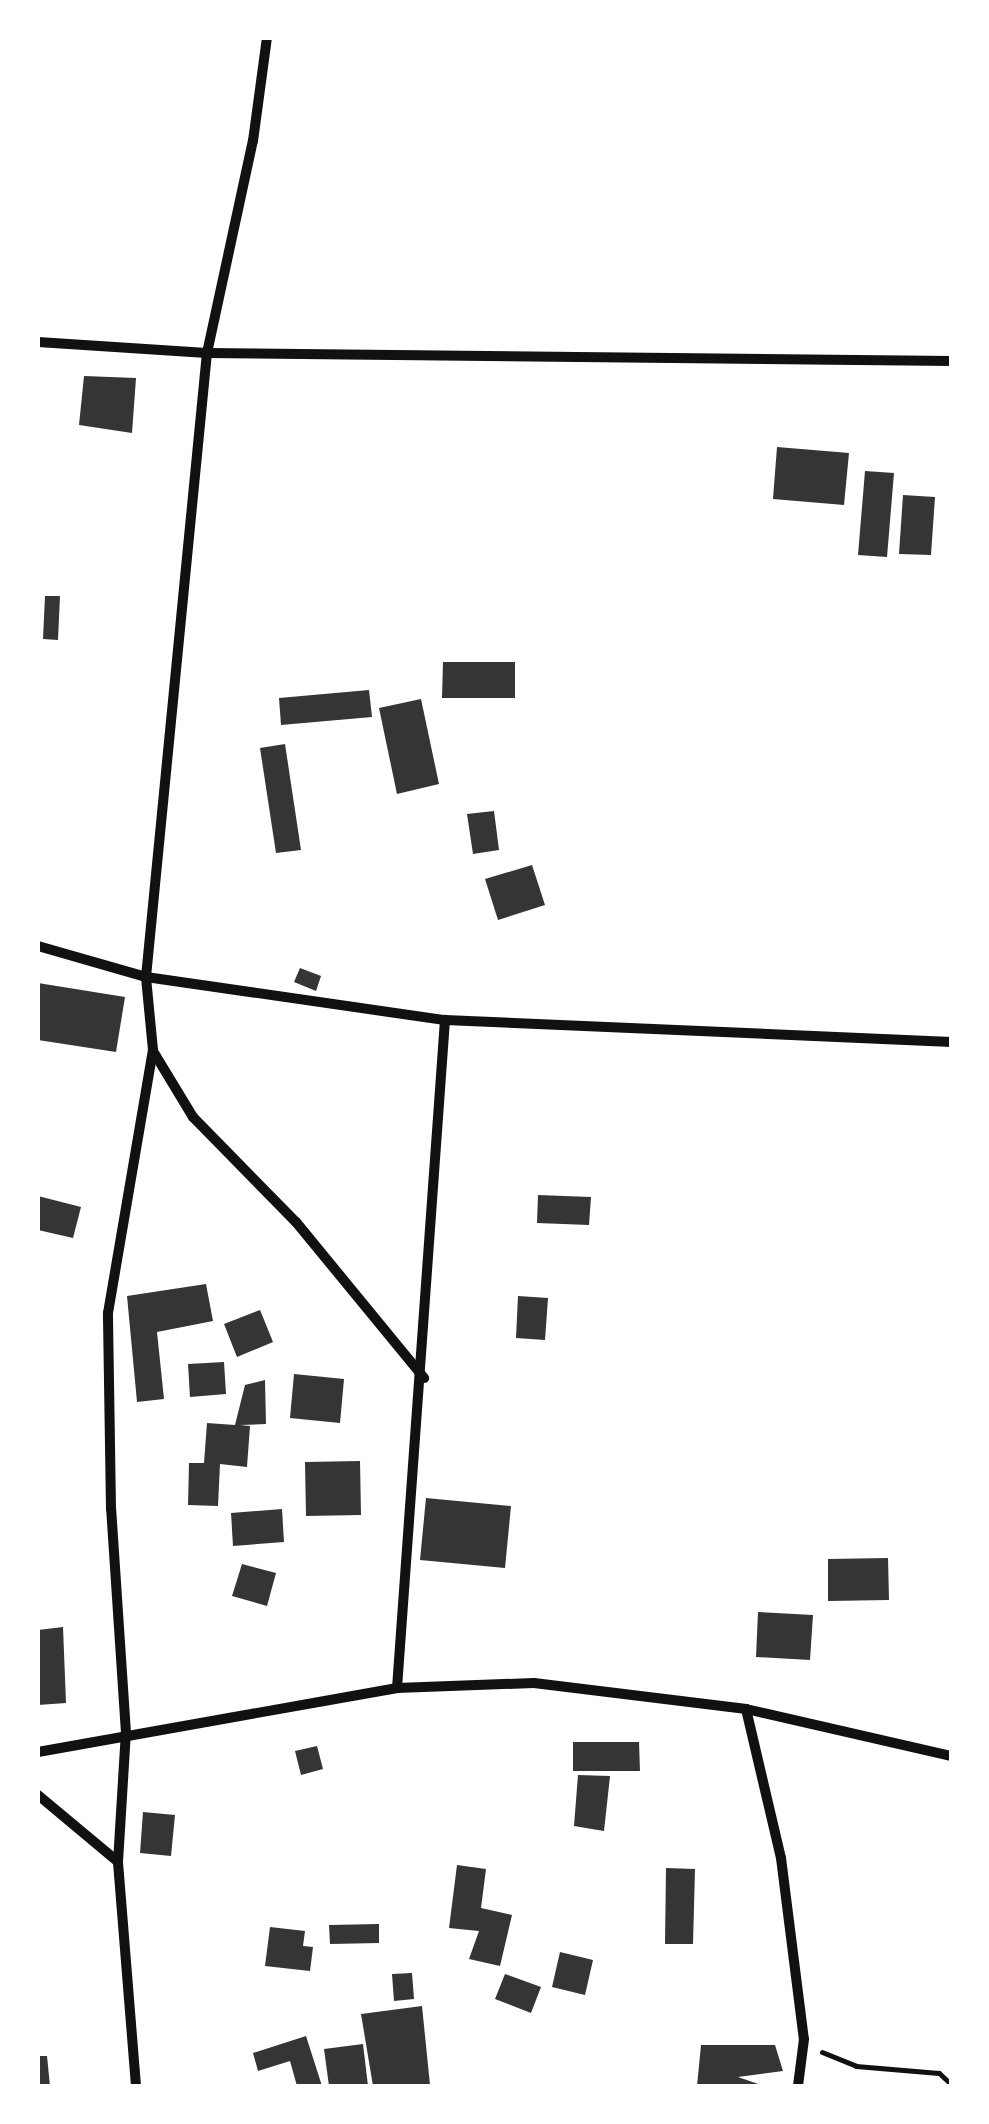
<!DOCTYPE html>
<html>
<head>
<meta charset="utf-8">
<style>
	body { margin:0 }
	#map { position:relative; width:989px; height:2124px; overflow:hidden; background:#fff; font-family:Commissioner,sans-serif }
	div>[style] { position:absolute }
	.building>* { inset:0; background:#353535 }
	.path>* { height:5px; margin:-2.5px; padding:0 2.5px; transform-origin:2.5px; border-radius:2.5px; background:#111 }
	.minor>* { height:10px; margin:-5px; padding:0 5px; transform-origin:5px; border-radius:5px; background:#111 }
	span { translate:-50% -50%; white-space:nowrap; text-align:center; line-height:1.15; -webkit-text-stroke:8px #fff; paint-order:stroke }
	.frame { position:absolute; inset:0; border:40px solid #fff; pointer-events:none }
</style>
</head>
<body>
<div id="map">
	<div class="building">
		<div style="clip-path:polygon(84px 376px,136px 378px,132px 433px,79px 425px)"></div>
		<div style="clip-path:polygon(777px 447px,849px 453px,844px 505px,773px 499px)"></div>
		<div style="clip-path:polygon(865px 471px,894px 473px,887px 557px,858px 555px)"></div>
		<div style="clip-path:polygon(903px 495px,935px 497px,931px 555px,899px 554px)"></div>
		<div style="clip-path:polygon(45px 596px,60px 596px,58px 640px,43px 639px)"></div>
		<div style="clip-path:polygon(443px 662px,515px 662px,515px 698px,442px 698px)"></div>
		<div style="clip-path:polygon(369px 690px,372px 717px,281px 725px,279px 698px)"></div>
		<div style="clip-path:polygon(421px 699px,439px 784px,397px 794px,379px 708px)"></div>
		<div style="clip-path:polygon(285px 744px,301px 850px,276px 853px,260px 748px)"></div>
		<div style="clip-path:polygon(494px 811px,499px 850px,473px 854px,467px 814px)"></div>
		<div style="clip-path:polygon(532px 865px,545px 905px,498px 920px,485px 879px)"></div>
		<div style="clip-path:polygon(300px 968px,321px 976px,316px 991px,294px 982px)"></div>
		<div style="clip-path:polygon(38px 983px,125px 997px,116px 1052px,38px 1040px)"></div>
		<div style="clip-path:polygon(538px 1195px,591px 1197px,589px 1225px,537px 1223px)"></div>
		<div style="clip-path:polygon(38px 1196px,81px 1207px,73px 1238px,38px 1230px)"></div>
		<div style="clip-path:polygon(206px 1284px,213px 1321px,157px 1332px,164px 1399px,137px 1402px,127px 1296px)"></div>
		<div style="clip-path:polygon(518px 1296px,548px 1298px,545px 1340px,516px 1338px)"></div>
		<div style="clip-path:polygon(260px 1310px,273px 1342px,237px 1357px,224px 1324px)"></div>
		<div style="clip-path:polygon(224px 1362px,226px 1394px,190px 1397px,188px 1364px)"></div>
		<div style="clip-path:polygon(294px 1374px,344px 1379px,340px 1423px,290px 1418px)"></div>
		<div style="clip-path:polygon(265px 1380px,266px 1424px,240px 1425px,250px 1426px,247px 1467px,220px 1464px,218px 1506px,188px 1505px,189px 1463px,204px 1463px,207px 1423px,235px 1425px,245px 1385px)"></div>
		<div style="clip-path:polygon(360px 1461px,361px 1515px,306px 1516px,305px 1462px)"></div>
		<div style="clip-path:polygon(426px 1498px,511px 1506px,505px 1568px,420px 1560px)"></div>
		<div style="clip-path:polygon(282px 1509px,284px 1542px,233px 1546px,231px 1513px)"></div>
		<div style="clip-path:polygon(888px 1558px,889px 1600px,828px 1601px,828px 1559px)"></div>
		<div style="clip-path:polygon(242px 1564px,276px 1573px,267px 1606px,232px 1596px)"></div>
		<div style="clip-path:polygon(758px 1612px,813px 1615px,810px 1660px,756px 1657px)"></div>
		<div style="clip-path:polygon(63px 1627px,66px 1703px,38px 1705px,38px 1630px)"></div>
		<div style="clip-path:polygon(573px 1742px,639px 1742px,640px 1771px,573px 1771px)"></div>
		<div style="clip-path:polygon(317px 1746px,323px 1769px,301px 1775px,295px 1751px)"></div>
		<div style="clip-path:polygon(578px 1775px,610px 1776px,604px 1831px,574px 1826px)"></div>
		<div style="clip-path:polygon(143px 1812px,175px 1815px,171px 1856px,140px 1853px)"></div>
		<div style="clip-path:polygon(457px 1865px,486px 1869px,481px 1908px,512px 1915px,500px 1966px,469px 1959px,479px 1931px,449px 1928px)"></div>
		<div style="clip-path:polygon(666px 1868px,695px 1869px,693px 1944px,665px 1944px)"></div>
		<div style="clip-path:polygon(379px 1924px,379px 1943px,330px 1944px,329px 1925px)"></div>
		<div style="clip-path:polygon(270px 1927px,305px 1931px,303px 1946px,313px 1947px,310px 1971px,265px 1966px)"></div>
		<div style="clip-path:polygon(560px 1952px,593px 1960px,585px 1995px,552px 1987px)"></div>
		<div style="clip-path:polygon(412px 1973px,414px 1999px,394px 2001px,392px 1974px)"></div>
		<div style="clip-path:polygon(505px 1974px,541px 1987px,531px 2013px,495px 1999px)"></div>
		<div style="clip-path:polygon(422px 2006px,430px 2085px,373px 2086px,361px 2014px)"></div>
		<div style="clip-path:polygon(306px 2036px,322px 2086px,297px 2086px,290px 2061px,258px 2071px,253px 2053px)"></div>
		<div style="clip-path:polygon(363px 2044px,368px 2086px,329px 2086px,324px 2049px)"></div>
		<div style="clip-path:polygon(701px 2045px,775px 2045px,783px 2071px,738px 2077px,764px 2086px,697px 2086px)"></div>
		<div style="clip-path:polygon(38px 2056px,47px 2056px,50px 2086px,38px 2086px)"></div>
	</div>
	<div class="path">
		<div style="left:822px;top:2052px;width:37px;rotate:22deg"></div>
		<div style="left:856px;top:2066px;width:83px;rotate:4.8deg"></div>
		<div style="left:939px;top:2073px;width:18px;rotate:43deg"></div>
	</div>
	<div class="minor">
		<div style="left:38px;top:342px;width:169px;rotate:3.7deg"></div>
		<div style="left:207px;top:353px;width:745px;rotate:0.62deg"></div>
		<div style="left:38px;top:946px;width:112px;rotate:16deg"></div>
		<div style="left:146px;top:977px;width:302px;rotate:8.2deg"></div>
		<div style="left:445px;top:1020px;width:507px;rotate:2.48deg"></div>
		<div style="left:153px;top:1051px;width:77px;rotate:58.8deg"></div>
		<div style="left:193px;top:1117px;width:147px;rotate:45.6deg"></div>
		<div style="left:296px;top:1222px;width:202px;rotate:50.6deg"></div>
		<div style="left:397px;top:1688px;width:670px;rotate:-85.89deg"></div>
		<div style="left:746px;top:1709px;width:153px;rotate:76.8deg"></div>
		<div style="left:781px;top:1858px;width:182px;rotate:82.8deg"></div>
		<div style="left:804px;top:2039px;width:47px;rotate:97.3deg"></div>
		<div style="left:38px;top:1752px;width:365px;rotate:-10.1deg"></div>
		<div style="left:397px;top:1688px;width:137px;rotate:-2.1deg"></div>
		<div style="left:534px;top:1683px;width:214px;rotate:7deg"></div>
		<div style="left:746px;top:1709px;width:211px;rotate:12.9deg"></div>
		<div style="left:38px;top:1795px;width:104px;rotate:39.9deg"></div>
		<div style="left:136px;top:2086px;width:225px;rotate:-94.6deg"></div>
		<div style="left:118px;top:1862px;width:129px;rotate:-86.5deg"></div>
		<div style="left:126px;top:1733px;width:225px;rotate:-93.8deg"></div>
		<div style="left:111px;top:1509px;width:196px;rotate:-90.9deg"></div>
		<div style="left:108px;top:1313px;width:267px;rotate:-80.3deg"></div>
		<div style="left:153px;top:1050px;width:73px;rotate:-95.5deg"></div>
		<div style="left:146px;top:977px;width:627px;rotate:-84.42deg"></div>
		<div style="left:207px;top:353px;width:217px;rotate:-77.8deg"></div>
		<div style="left:253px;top:141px;width:104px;rotate:-82.3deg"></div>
	</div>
	<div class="frame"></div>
</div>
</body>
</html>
